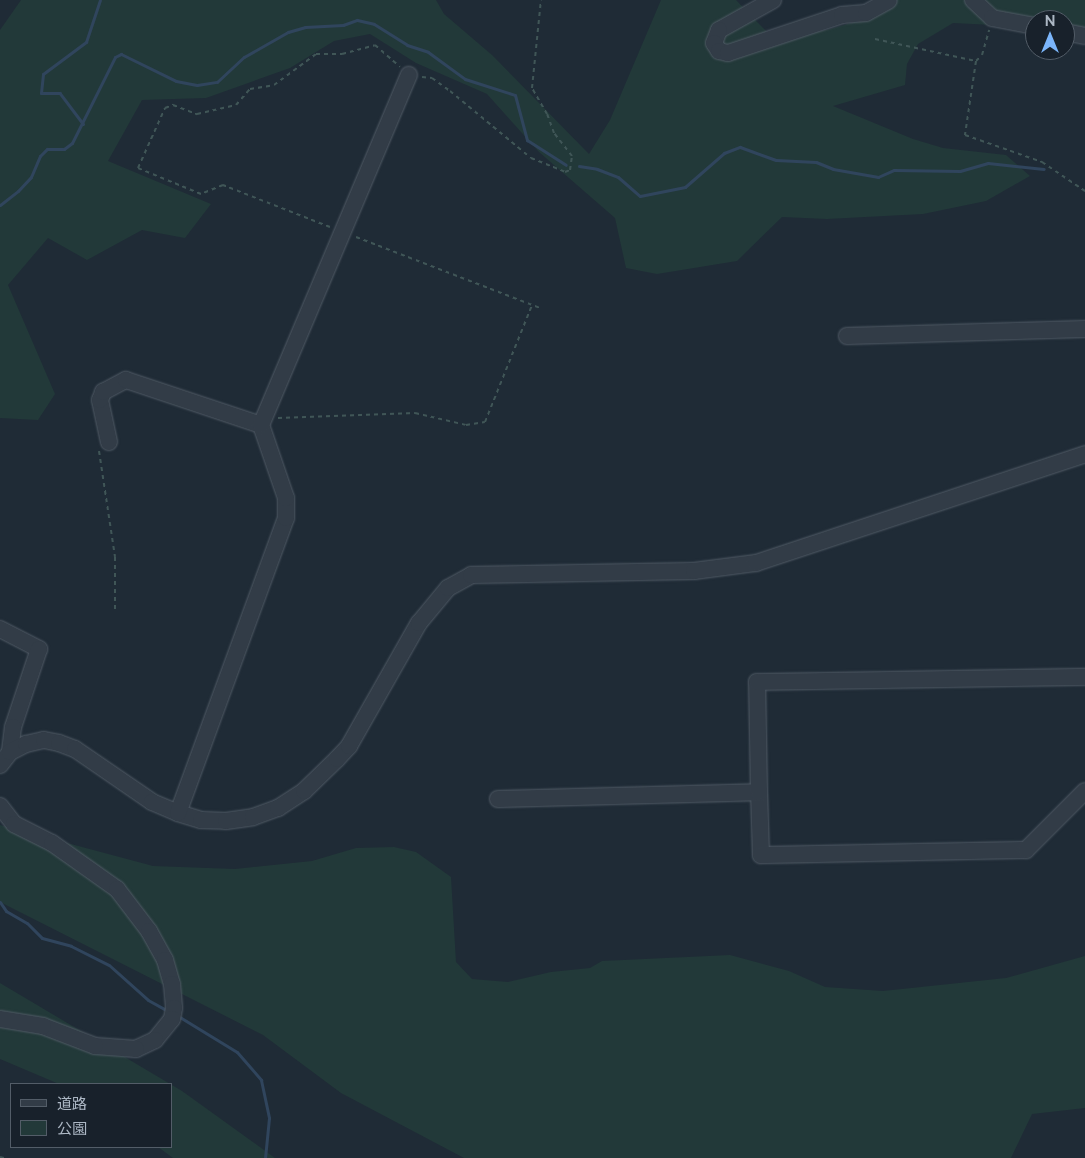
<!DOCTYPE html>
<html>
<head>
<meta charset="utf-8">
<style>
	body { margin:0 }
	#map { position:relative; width:1085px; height:1158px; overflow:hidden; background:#1f2b36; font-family:Raleway,"Noto Sans JP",sans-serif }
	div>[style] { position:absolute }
	.green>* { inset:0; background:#223939 }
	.stream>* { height:3px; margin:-1.5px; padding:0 1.5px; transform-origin:1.5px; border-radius:1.5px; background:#30455d }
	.path>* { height:2px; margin-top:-1px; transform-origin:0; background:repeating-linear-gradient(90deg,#405657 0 4px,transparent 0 8px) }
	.roads { filter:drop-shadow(0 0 1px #505a65) drop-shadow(0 0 1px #505a65) }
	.minor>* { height:16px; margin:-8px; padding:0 8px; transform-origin:8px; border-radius:8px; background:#323c47 }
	span { translate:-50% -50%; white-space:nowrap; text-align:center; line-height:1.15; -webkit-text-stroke:4px #18212b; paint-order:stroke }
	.legend { position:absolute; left:10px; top:1083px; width:162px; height:65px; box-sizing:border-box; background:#18212b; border:1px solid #535d68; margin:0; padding:6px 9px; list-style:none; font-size:15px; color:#acb7c4 }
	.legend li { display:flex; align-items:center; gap:10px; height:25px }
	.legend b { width:25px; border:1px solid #535d68 }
	.north { position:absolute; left:1025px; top:10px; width:50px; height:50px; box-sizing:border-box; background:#18212b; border:1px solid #535d68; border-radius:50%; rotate:0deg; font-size:14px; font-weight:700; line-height:20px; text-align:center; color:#acb7c4 }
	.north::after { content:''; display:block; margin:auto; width:18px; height:22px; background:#7bb5fa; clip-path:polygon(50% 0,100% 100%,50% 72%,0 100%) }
</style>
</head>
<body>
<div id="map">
	<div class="green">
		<div style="clip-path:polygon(21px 0,436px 0,444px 14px,492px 55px,589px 154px,610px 120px,661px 0,736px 0,767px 32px,799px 33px,827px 30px,875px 16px,889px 0,1085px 0,1085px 29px,1065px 28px,1065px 20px,1035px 20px,1035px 27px,953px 23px,918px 44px,907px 64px,905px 85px,833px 106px,913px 139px,943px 148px,1006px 155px,1030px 176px,986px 201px,923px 214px,827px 219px,782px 217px,737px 261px,657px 274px,626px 268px,615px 218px,539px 152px,487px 94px,416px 63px,370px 34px,334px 41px,290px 68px,206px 98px,142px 100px,108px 161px,211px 204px,185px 238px,142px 230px,87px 260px,48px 238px,8px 285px,55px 394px,38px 420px,0 418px,0 30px)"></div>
		<div style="clip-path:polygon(0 825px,153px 866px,235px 869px,312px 861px,356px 848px,394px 847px,416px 852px,451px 877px,456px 962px,472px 979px,508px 982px,551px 972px,590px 968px,602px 961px,730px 955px,789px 971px,825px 987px,883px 991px,1006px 978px,1085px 956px,1085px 1108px,1032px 1114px,1011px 1158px,464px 1158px,341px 1093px,263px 1035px,0 902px)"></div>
		<div style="clip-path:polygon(0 983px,182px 1091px,275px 1158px,173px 1158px,158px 1147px,171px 1147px,171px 1084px,59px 1084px,0 1059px)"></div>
	</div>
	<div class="stream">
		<div style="left:83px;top:124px;width:39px;rotate:-127deg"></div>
		<div style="left:60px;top:93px;width:19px;rotate:180deg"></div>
		<div style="left:41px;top:93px;width:19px;rotate:-84deg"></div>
		<div style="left:43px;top:74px;width:54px;rotate:-36.7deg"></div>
		<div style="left:86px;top:42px;width:44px;rotate:-71.6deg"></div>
		<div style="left:579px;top:166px;width:18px;rotate:9deg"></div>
		<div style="left:597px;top:169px;width:22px;rotate:21deg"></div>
		<div style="left:618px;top:177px;width:29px;rotate:41deg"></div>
		<div style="left:640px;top:196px;width:46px;rotate:-11.3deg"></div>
		<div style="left:685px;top:187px;width:52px;rotate:-41.1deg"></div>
		<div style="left:724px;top:153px;width:17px;rotate:-21deg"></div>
		<div style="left:740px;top:147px;width:38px;rotate:20deg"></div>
		<div style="left:776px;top:160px;width:40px;rotate:2.9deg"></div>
		<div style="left:816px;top:162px;width:18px;rotate:22deg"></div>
		<div style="left:833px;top:169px;width:46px;rotate:10.1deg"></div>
		<div style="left:878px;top:177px;width:17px;rotate:-24deg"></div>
		<div style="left:894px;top:170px;width:66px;rotate:0.9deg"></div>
		<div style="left:960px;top:171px;width:29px;rotate:-16deg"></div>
		<div style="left:988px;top:163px;width:56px;rotate:6.1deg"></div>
		<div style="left:0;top:205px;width:23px;rotate:-38deg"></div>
		<div style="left:18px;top:191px;width:19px;rotate:-47deg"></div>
		<div style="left:31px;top:177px;width:23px;rotate:-67deg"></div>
		<div style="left:40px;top:156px;width:10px;rotate:-45deg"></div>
		<div style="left:47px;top:149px;width:17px"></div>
		<div style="left:64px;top:149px;width:10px;rotate:-37deg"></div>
		<div style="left:72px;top:143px;width:96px;rotate:-63.4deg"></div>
		<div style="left:115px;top:57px;width:7px;rotate:-27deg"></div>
		<div style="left:121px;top:54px;width:61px;rotate:26.1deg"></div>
		<div style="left:176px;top:81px;width:21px;rotate:11deg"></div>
		<div style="left:197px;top:85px;width:20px;rotate:-9deg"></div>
		<div style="left:217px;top:82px;width:37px;rotate:-43deg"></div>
		<div style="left:244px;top:57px;width:51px;rotate:-29.6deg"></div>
		<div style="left:288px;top:32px;width:18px;rotate:-16deg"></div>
		<div style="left:305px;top:27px;width:38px;rotate:-3deg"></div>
		<div style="left:343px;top:25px;width:15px;rotate:-20deg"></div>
		<div style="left:357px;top:20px;width:17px;rotate:13deg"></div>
		<div style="left:374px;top:24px;width:39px;rotate:32deg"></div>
		<div style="left:407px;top:45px;width:22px;rotate:18deg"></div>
		<div style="left:428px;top:52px;width:46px;rotate:36.1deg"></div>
		<div style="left:465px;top:79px;width:52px;rotate:17.7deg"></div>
		<div style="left:515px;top:95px;width:47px;rotate:75.1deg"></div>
		<div style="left:527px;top:140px;width:46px;rotate:32.7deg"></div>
		<div style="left:0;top:902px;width:11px;rotate:56deg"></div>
		<div style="left:6px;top:911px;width:24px;rotate:30deg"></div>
		<div style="left:27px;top:923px;width:21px;rotate:45deg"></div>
		<div style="left:42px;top:938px;width:30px;rotate:15deg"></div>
		<div style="left:71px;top:946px;width:42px;rotate:26.6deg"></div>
		<div style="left:109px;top:965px;width:52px;rotate:41.9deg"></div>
		<div style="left:148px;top:1000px;width:23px;rotate:29deg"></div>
		<div style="left:178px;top:1016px;width:69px;rotate:31.4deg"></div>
		<div style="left:237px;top:1052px;width:37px;rotate:49deg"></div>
		<div style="left:261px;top:1080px;width:39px;rotate:78deg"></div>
		<div style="left:269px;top:1118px;width:40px;rotate:95.7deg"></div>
	</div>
	<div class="path">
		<div style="left:875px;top:39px;width:103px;rotate:12.3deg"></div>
		<div style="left:976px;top:61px;width:8px;rotate:-45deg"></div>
		<div style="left:982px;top:55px;width:26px;rotate:-74deg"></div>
		<div style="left:976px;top:61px;width:75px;rotate:98.5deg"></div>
		<div style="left:965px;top:135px;width:82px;rotate:19.3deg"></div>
		<div style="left:1042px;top:162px;width:52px;rotate:34deg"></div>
		<div style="left:422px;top:77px;width:10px;rotate:6deg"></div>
		<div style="left:432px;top:78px;width:22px;rotate:36deg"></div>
		<div style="left:450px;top:91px;width:105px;rotate:39.6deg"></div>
		<div style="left:531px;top:158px;width:37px;rotate:22deg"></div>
		<div style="left:565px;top:172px;width:5px;rotate:-22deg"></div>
		<div style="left:570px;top:170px;width:14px;rotate:-82deg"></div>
		<div style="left:572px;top:156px;width:29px;rotate:-128deg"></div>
		<div style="left:554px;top:133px;width:20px;rotate:-110deg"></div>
		<div style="left:547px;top:114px;width:30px;rotate:-120deg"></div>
		<div style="left:532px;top:88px;width:88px;rotate:-84.2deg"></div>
		<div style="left:330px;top:227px;width:115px;rotate:-158.6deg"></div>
		<div style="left:223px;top:185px;width:24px;rotate:158deg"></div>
		<div style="left:201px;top:194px;width:68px;rotate:-157.6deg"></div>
		<div style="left:138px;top:168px;width:66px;rotate:-65.8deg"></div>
		<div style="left:165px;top:108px;width:9px;rotate:-21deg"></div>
		<div style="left:173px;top:105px;width:26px;rotate:21deg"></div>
		<div style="left:197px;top:114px;width:40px;rotate:-13deg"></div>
		<div style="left:236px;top:105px;width:21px;rotate:-49deg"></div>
		<div style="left:250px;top:89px;width:24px;rotate:-9deg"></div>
		<div style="left:274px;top:85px;width:52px;rotate:-36.4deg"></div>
		<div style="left:316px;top:54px;width:26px"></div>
		<div style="left:342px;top:54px;width:34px;rotate:-15deg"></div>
		<div style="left:375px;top:45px;width:33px;rotate:41deg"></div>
		<div style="left:356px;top:237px;width:197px;rotate:21.1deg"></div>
		<div style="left:278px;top:418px;width:137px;rotate:-2.1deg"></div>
		<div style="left:415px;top:413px;width:52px;rotate:13.2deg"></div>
		<div style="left:466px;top:425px;width:19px;rotate:-9deg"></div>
		<div style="left:485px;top:422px;width:126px;rotate:-68.1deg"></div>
		<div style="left:99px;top:451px;width:107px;rotate:81.4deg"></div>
		<div style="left:115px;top:557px;width:54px;rotate:90deg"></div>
		<div style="left:0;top:1157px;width:4px;rotate:14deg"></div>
	</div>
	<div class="roads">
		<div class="minor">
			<div style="left:773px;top:0;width:62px;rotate:150.9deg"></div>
			<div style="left:719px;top:30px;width:14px;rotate:111deg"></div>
			<div style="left:714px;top:43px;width:9px;rotate:58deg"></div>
			<div style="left:719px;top:51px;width:9px;rotate:13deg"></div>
			<div style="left:728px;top:53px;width:120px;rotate:-18.4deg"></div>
			<div style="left:842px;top:15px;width:24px;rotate:-5deg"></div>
			<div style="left:866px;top:13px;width:26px;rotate:-29deg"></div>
			<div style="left:973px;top:0;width:26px;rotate:43deg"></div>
			<div style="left:992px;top:18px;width:44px;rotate:10.5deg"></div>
			<div style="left:1065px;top:32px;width:20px;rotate:11deg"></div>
			<div style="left:847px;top:336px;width:238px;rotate:-1.7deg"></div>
			<div style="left:109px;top:442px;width:43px;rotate:-102.1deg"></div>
			<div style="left:100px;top:400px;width:9px;rotate:-69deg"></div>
			<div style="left:103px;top:392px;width:26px;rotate:-28deg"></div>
			<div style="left:126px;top:380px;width:142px;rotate:18.4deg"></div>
			<div style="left:0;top:629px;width:44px;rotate:27.1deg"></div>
			<div style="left:39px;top:649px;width:82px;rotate:108.4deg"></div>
			<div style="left:13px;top:727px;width:25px;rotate:97deg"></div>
			<div style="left:0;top:765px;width:16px;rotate:-52deg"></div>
			<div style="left:10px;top:752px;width:18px;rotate:-27deg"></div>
			<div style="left:26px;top:744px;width:18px;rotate:-13deg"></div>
			<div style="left:44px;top:740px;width:15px;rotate:11deg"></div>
			<div style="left:59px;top:743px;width:17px;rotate:21deg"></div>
			<div style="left:75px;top:749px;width:93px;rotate:34.5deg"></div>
			<div style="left:152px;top:802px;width:28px;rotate:23deg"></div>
			<div style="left:178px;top:813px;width:24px;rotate:17deg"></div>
			<div style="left:201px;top:820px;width:25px;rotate:2deg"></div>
			<div style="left:226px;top:821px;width:27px;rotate:-8deg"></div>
			<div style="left:253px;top:817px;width:27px;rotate:-20deg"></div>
			<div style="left:278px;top:808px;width:31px;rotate:-33deg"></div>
			<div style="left:304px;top:791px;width:46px;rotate:-44.1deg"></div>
			<div style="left:337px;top:759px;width:18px;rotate:-47deg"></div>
			<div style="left:349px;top:746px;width:142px;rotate:-60.4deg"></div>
			<div style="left:419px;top:623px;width:45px;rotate:-50.4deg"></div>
			<div style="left:448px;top:588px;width:26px;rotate:-29deg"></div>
			<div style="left:471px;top:575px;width:223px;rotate:-1deg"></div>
			<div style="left:694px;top:571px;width:63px;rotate:-7.4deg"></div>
			<div style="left:756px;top:563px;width:347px;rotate:-18.3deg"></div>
			<div style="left:759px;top:791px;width:64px;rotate:88.2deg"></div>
			<div style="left:761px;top:855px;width:265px;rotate:-1.1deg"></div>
			<div style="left:1026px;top:850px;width:83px;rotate:-45deg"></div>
			<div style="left:498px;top:799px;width:261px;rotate:-1.5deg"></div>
			<div style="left:759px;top:792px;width:110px;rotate:-91deg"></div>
			<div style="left:757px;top:682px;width:328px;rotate:-0.9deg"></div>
			<div style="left:0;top:806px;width:23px;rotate:52deg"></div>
			<div style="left:14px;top:824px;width:42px;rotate:26.6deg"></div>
			<div style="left:52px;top:843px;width:80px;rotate:35.3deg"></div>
			<div style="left:117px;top:889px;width:53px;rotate:52.7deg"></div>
			<div style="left:149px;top:931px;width:33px;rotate:61deg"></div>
			<div style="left:165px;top:960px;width:25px;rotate:74deg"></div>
			<div style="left:172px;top:984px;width:24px;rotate:85deg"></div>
			<div style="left:174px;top:1008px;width:11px;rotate:100deg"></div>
			<div style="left:172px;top:1019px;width:27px;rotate:129deg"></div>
			<div style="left:155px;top:1040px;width:21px;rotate:155deg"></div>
			<div style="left:136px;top:1049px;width:41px;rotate:-175.8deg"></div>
			<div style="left:95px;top:1046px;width:56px;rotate:-159deg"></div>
			<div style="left:43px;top:1026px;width:44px;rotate:-170.8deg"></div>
			<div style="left:178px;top:813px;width:314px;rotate:-69.9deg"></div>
			<div style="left:286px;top:518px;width:20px;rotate:-90deg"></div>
			<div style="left:286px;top:498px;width:77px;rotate:-108.9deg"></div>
			<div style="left:261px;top:425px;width:380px;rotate:-67.1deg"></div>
		</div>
	</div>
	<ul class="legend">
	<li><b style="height:6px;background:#323c47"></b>道路</li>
	<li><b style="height:14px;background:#223939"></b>公園</li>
	</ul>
	<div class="north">N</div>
</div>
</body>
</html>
